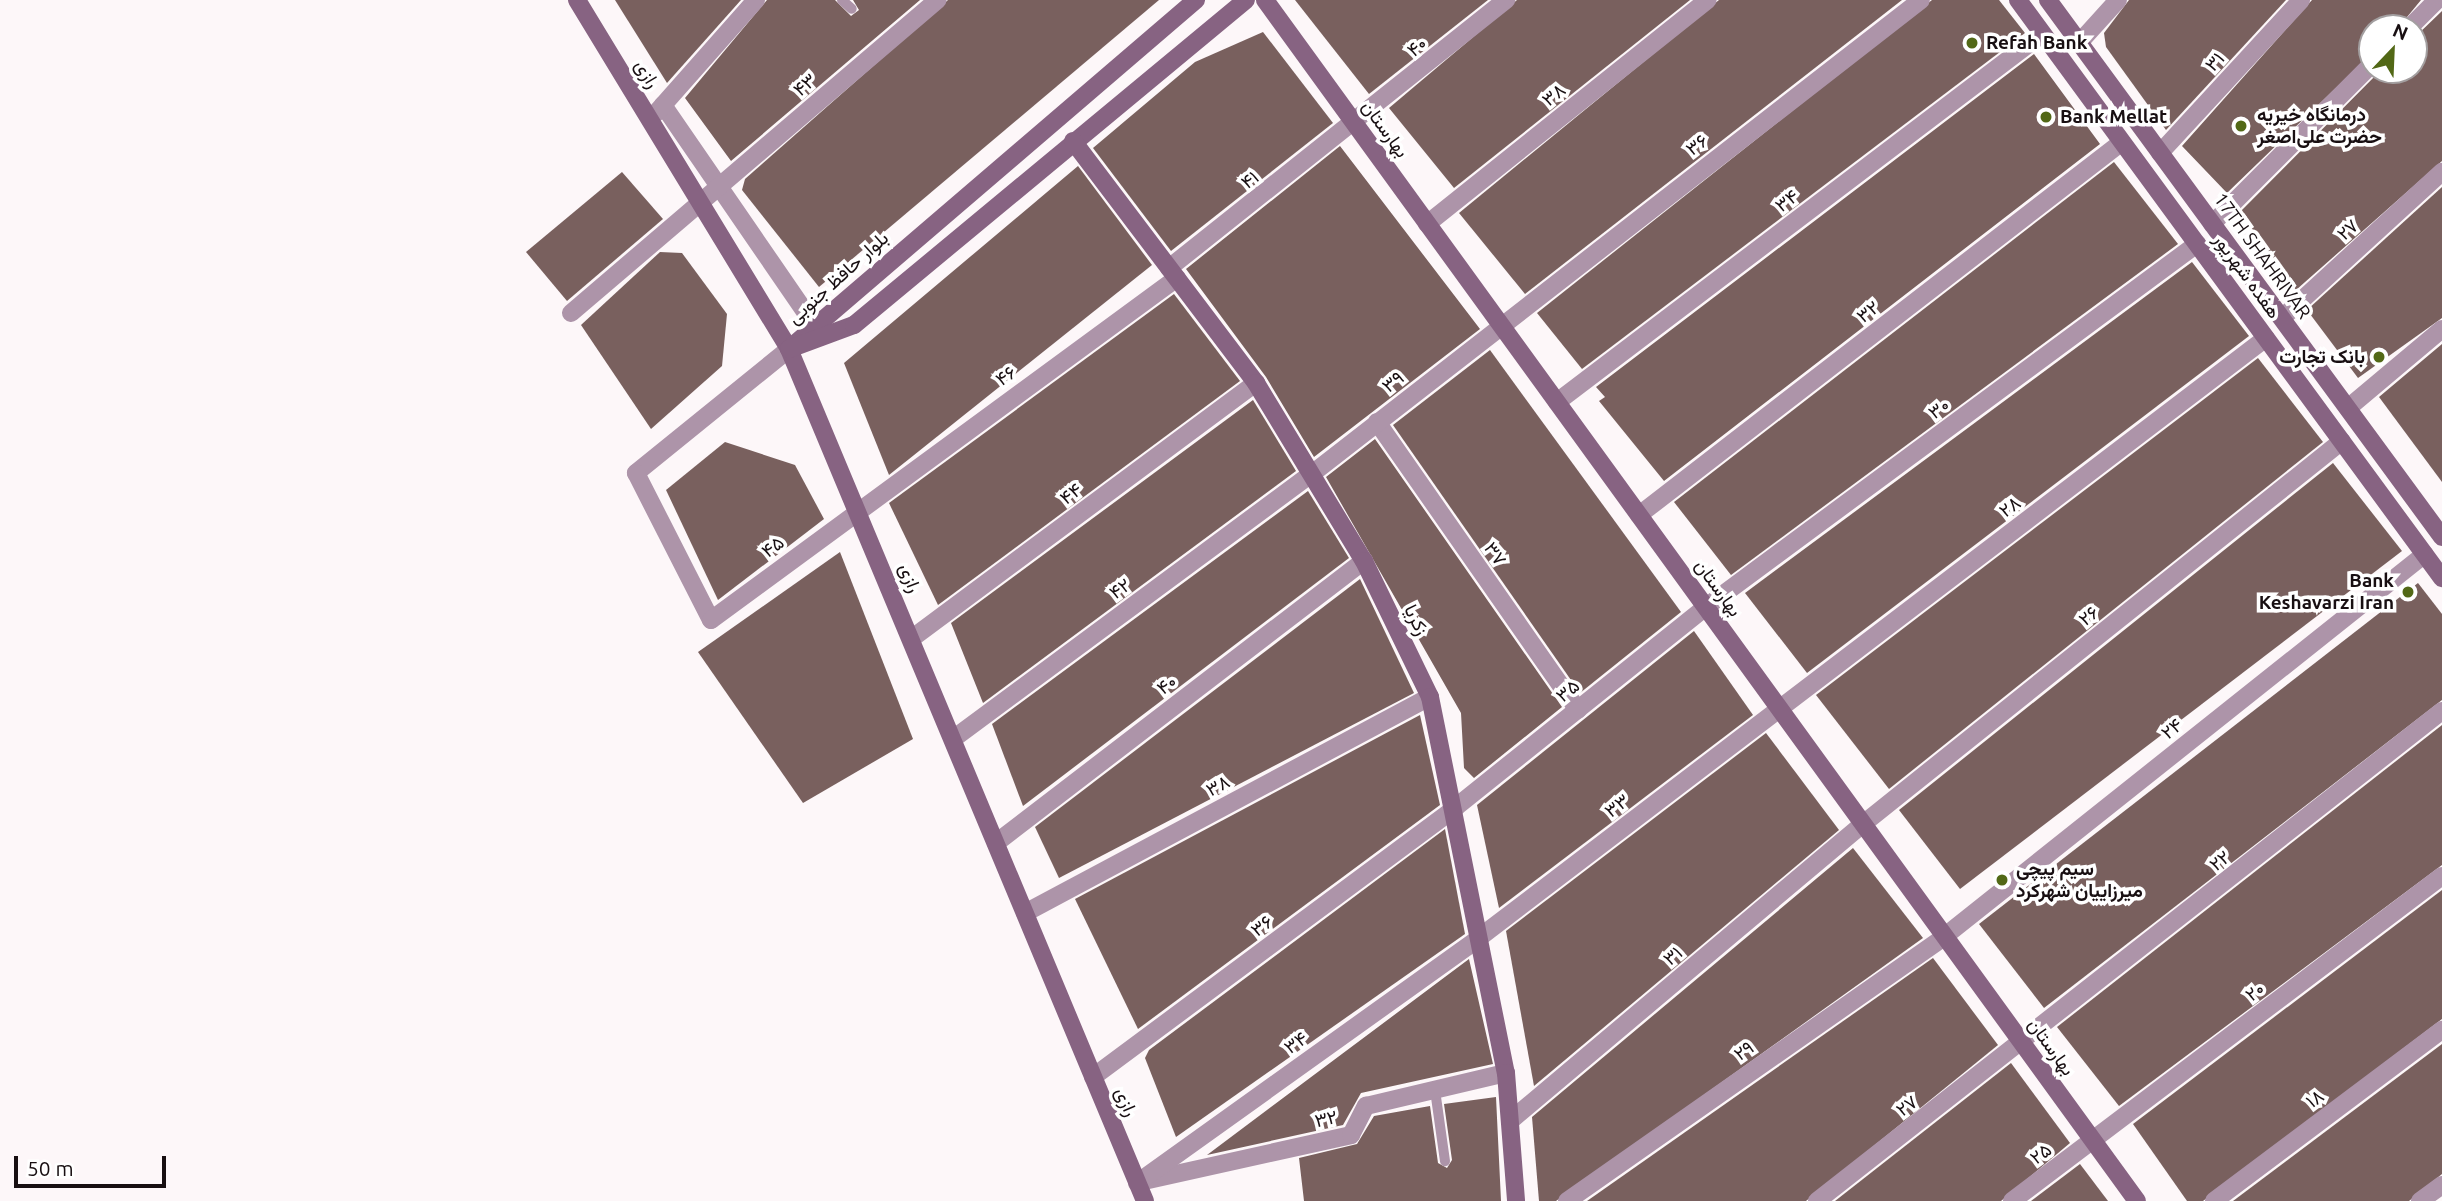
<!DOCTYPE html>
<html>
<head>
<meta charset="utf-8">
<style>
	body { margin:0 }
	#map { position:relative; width:2442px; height:1201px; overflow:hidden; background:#fdf7f9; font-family:Ubuntu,Vazirmatn,sans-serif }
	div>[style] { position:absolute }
	.building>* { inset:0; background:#79605e }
	.lane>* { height:10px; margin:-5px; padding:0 5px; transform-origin:5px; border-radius:5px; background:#ad94a9 }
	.street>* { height:18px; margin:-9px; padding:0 9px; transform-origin:9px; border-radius:9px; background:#ad94a9 }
	.secondary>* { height:18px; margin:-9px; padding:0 9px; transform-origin:9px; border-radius:9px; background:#876382 }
	.dots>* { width:19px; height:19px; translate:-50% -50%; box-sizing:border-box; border:4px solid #fff; border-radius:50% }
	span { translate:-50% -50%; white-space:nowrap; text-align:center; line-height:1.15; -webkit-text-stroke:7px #fff; paint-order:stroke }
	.poi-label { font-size:19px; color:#180f12; font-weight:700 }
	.left { translate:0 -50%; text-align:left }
	.right { translate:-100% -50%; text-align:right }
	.street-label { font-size:19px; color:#180f12 }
	.north { position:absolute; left:2358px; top:14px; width:70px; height:70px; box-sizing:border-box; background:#fff; border:2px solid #a39fa0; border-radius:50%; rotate:23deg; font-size:19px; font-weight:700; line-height:28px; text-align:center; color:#180f12 }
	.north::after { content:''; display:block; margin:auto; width:24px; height:32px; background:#526816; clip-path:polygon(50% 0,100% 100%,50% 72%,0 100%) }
	.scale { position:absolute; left:14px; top:1156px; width:152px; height:32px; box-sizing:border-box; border:4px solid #180f12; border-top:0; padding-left:9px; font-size:21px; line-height:24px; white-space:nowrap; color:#180f12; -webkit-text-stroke:5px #fff; paint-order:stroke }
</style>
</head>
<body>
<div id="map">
	<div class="building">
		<div style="clip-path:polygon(615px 0,741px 0,667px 83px)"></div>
		<div style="clip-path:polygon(767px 0,835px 0,851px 16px,859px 10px,853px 0,920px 0,731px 161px,685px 98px)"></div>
		<div style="clip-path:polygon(948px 0,1159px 0,819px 287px,742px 190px,745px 179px)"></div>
		<div style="clip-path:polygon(1295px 0,1488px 0,1369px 94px)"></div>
		<div style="clip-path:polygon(1517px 0,1690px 0,1454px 188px,1389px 108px)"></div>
		<div style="clip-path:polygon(1719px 0,1902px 0,1525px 294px,1459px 213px)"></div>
		<div style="clip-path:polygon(1932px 0,1999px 0,2025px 33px,1582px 369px,1537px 313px)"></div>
		<div style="clip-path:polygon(2129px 0,2286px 0,2166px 130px,2106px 47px,2104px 33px)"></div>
		<div style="clip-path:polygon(2312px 0,2421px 0,2398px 28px,2372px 28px,2372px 53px,2227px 193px,2182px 146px)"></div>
		<div style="clip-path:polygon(2442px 11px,2442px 161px,2296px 290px,2240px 212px,2381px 70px,2414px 70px,2414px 38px)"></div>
		<div style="clip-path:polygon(1263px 32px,1333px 123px,1171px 251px,1093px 148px,1195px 62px)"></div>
		<div style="clip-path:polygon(2034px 54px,2100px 144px,1664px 481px,1599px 401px,1605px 397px,1596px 387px)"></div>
		<div style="clip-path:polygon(1340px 146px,1480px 329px,1314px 457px,1266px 377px,1186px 269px)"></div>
		<div style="clip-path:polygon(2114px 162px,2178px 244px,1731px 575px,1674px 502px)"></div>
		<div style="clip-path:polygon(1078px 166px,1152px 265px,889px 475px,844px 363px)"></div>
		<div style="clip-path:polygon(622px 172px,663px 219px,567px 301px,526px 252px)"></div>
		<div style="clip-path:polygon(2442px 187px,2442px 318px,2358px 378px,2307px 310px)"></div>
		<div style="clip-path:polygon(660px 252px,682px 253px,727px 314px,722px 366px,651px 429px,581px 325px)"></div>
		<div style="clip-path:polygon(2192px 262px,2249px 336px,1807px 673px,1745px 593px)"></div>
		<div style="clip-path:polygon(1174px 294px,1240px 381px,938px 605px,889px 503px)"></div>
		<div style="clip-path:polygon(2442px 344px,2442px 482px,2379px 397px)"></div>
		<div style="clip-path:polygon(1490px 350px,1681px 612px,1580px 693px,1393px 425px)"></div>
		<div style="clip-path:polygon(2258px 358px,2323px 442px,1889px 789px,1816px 695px)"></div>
		<div style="clip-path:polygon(1253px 400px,1296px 471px,983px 703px,951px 623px)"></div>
		<div style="clip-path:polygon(1375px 439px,1562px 707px,1474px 778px,1464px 768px,1461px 713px,1326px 477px)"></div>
		<div style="clip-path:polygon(725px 442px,795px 465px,824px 519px,718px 600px,666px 490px)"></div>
		<div style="clip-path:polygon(2333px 463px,2402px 551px,1960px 889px,1899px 810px)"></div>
		<div style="clip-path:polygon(1308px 491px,1349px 558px,1023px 806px,992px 724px)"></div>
		<div style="clip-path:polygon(840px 552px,913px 739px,803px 803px,698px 652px)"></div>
		<div style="clip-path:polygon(1360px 579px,1414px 693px,1059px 878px,1035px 827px)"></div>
		<div style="clip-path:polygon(2418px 583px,2442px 614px,2442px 700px,2044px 1008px,1979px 924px)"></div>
		<div style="clip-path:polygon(1694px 631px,1753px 715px,1499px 908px,1477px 805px)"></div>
		<div style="clip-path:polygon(1420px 715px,1440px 805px,1138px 1029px,1075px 899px)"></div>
		<div style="clip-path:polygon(2442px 725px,2442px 865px,2119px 1106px,2057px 1027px)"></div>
		<div style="clip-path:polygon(1766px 733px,1839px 830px,1534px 1086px,1506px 931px)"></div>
		<div style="clip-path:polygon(1445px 829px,1465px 934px,1176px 1137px,1145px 1058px,1149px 1050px)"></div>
		<div style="clip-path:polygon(1853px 848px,1923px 938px,1556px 1201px,1539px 1201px,1532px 1117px)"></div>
		<div style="clip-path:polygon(2442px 890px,2442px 1019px,2203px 1201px,2187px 1201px,2133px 1124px)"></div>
		<div style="clip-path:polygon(1933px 958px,1998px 1045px,1806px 1201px,1587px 1201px)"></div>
		<div style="clip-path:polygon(1469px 959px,1493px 1064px,1361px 1093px,1343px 1125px,1207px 1155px)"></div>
		<div style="clip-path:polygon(2442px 1044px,2442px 1174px,2409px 1201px,2233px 1201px)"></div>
		<div style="clip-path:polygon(2011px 1063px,2070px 1143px,2001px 1201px,1835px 1201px)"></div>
		<div style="clip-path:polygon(1496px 1097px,1501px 1201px,1304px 1201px,1299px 1158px,1357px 1144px,1374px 1116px,1430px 1106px,1438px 1163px,1447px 1168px,1452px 1160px,1444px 1104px)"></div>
		<div style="clip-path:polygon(2080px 1164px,2108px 1201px,2031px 1201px)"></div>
	</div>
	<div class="lane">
		<div style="left:842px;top:0;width:13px;rotate:42deg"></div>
		<div style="left:1435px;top:1090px;width:72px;rotate:82deg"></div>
	</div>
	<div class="street">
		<div style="left:2409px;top:28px;width:40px;rotate:-45deg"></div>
		<div style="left:2079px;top:43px;width:58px;rotate:-47.8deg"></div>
		<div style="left:663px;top:105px;width:268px;rotate:55.5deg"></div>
		<div style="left:656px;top:113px;width:151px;rotate:-48.5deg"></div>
		<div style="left:2160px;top:153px;width:208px;rotate:-47.3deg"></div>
		<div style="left:1427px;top:224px;width:359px;rotate:-38.6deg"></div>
		<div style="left:2212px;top:224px;width:226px;rotate:-45deg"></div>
		<div style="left:1169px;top:268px;width:431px;rotate:-38.5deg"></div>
		<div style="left:571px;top:313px;width:482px;rotate:-40.5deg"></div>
		<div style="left:2282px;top:318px;width:217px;rotate:-42.4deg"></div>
		<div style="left:789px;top:349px;width:197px;rotate:141deg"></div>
		<div style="left:636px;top:473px;width:165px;rotate:63deg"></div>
		<div style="left:711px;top:620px;width:578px;rotate:-36.28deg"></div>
		<div style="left:1557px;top:402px;width:609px;rotate:-37.19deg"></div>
		<div style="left:2348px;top:408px;width:123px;rotate:-40deg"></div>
		<div style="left:1377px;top:422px;width:351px;rotate:55.1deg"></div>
		<div style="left:1639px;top:515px;width:610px;rotate:-37.68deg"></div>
		<div style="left:911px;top:639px;width:430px;rotate:-36.6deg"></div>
		<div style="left:953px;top:739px;width:448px;rotate:-36.5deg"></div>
		<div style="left:1313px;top:473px;width:770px;rotate:-37.88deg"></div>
		<div style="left:996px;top:843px;width:464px;rotate:-37.5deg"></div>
		<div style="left:1025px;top:913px;width:459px;rotate:-28.1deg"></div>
		<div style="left:1093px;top:1077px;width:452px;rotate:-36.6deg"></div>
		<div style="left:1456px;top:807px;width:320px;rotate:-38.7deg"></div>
		<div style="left:1706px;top:607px;width:611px;rotate:-36.48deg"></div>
		<div style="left:1510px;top:1121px;width:461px;rotate:-40.1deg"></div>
		<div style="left:1863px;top:824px;width:613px;rotate:-38.65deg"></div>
		<div style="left:1144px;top:1181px;width:212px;rotate:-12.5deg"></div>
		<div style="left:1351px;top:1135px;width:33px;rotate:-63deg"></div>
		<div style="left:1366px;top:1106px;width:144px;rotate:-13.3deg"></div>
		<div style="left:1137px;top:1183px;width:422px;rotate:-35.6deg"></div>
		<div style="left:1480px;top:937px;width:988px;rotate:-37.31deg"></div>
		<div style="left:1567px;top:1201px;width:462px;rotate:-35deg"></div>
		<div style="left:1945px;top:936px;width:613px;rotate:-38.51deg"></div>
		<div style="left:1817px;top:1201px;width:794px;rotate:-38.1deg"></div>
		<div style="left:2012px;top:1201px;width:539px;rotate:-37.08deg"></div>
		<div style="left:2214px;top:1201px;width:285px;rotate:-36.9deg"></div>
		<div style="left:2420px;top:1201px;width:27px;rotate:-36deg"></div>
	</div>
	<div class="secondary">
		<div style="left:577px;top:0;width:408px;rotate:58.7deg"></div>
		<div style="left:789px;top:349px;width:923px;rotate:67.32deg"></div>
		<div style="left:1196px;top:0;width:536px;rotate:139.39deg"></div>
		<div style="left:789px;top:349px;width:69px;rotate:-20.3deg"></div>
		<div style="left:854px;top:325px;width:509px;rotate:-39.66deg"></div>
		<div style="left:1265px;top:0;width:1484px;rotate:54.02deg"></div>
		<div style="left:2018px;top:0;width:717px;rotate:53.74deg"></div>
		<div style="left:2048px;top:0;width:666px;rotate:53.73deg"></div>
		<div style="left:1073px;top:141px;width:303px;rotate:52.9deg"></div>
		<div style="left:1256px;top:383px;width:208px;rotate:58.8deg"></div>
		<div style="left:1364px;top:561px;width:151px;rotate:64.1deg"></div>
		<div style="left:1430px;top:697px;width:384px;rotate:78.6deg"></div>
		<div style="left:1506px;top:1073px;width:128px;rotate:85.5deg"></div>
	</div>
	<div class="dots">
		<div style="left:1972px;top:43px;background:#526816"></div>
		<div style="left:2046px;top:117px;background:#526816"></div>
		<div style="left:2241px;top:126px;background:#526816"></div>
		<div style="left:2379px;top:357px;background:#526816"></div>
		<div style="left:2408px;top:592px;background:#526816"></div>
		<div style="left:2002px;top:880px;background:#526816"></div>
	</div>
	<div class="poi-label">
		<span class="left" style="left:1986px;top:43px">Refah Bank</span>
		<span class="left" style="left:2257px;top:126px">درمانگاه خیریه<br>حضرت علی‌اصغر</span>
		<span class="left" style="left:2060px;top:117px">Bank Mellat</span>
		<span class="right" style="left:2365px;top:357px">بانک تجارت</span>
		<span class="right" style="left:2394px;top:592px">Bank<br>Keshavarzi Iran</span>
		<span class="left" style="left:2016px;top:880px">سیم پیچی<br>میرزاییان شهرکرد</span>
	</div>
	<div class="street-label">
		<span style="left:1417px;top:47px;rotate:-40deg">۴۰</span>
		<span style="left:2215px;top:62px;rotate:-47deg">۳۱</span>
		<span style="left:647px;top:74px;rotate:59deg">رازی</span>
		<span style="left:805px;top:85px;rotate:-41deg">۴۳</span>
		<span style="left:1554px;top:95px;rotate:-39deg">۳۸</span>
		<span style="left:1385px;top:129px;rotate:54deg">بهارستان</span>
		<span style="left:1697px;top:145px;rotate:-37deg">۳۶</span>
		<span style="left:1250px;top:180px;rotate:-37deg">۴۱</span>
		<span style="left:1787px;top:201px;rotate:-37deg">۳۴</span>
		<span style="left:2348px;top:230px;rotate:-42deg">۲۷</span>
		<span style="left:2262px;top:256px;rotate:54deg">17TH SHAHRIVAR</span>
		<span style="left:2247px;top:276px;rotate:54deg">هفده شهریور</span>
		<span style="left:838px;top:278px;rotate:-42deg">بلوار حافظ جنوبی</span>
		<span style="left:1868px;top:312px;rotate:-38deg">۳۲</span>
		<span style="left:1006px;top:376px;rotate:-36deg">۴۶</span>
		<span style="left:1393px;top:382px;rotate:-39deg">۳۹</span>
		<span style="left:1939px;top:409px;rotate:-36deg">۳۰</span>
		<span style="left:1071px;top:494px;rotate:-37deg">۴۴</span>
		<span style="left:2010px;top:507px;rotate:-37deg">۲۸</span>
		<span style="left:773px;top:547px;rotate:-37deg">۴۵</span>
		<span style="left:1495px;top:554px;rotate:55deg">۳۷</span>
		<span style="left:910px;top:578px;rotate:69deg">رازی</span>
		<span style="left:1718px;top:588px;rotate:54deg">بهارستان</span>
		<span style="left:1120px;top:589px;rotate:-36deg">۴۲</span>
		<span style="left:2089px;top:616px;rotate:-39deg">۲۶</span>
		<span style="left:1416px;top:620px;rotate:64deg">زکریا</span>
		<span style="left:1167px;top:685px;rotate:-37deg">۴۰</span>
		<span style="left:1568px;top:691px;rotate:-39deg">۳۵</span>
		<span style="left:2172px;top:729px;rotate:-39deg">۲۴</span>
		<span style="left:1218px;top:786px;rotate:-28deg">۳۸</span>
		<span style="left:1617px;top:806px;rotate:-37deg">۳۳</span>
		<span style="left:2220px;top:861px;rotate:-39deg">۲۲</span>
		<span style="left:1262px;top:926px;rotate:-37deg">۳۶</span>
		<span style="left:1673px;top:956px;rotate:-40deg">۳۱</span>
		<span style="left:2255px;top:992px;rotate:-37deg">۲۰</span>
		<span style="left:1296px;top:1043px;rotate:-36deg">۳۴</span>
		<span style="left:2051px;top:1047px;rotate:54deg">بهارستان</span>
		<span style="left:1744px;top:1051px;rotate:-35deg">۲۹</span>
		<span style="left:2315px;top:1099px;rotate:-37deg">۱۸</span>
		<span style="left:1126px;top:1102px;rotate:67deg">رازی</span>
		<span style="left:1907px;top:1106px;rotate:-37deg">۲۷</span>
		<span style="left:1326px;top:1119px;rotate:-13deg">۳۲</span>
		<span style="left:2041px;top:1154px;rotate:-36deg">۲۵</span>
	</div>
	<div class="north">N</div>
	<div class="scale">50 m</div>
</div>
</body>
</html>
